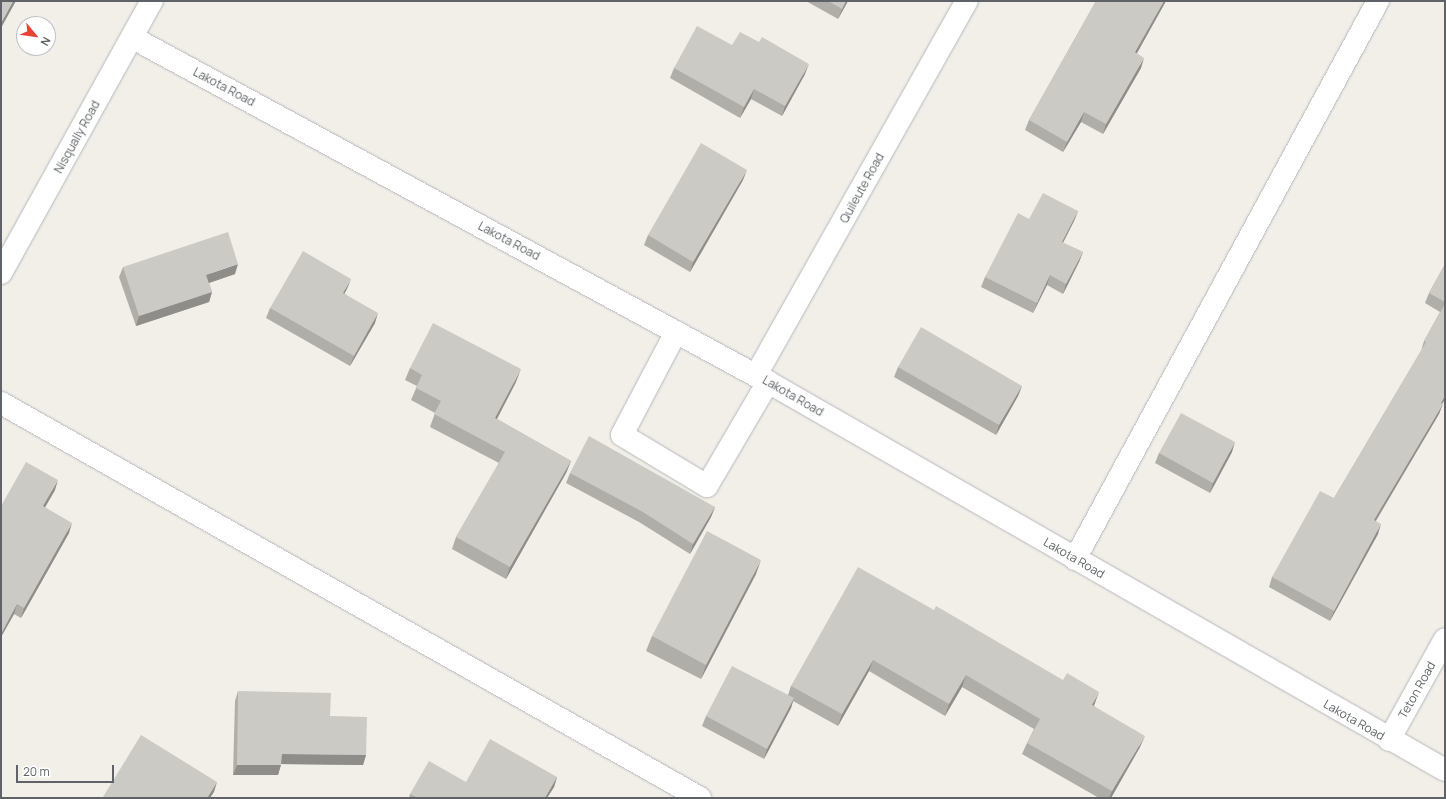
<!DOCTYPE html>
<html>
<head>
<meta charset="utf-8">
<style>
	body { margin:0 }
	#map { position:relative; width:1446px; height:799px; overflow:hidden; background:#f1efe8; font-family:Manrope,sans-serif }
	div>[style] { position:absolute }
	.roads { filter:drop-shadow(0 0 1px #b5b8bc) drop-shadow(0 0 1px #b5b8bc) }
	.minor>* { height:22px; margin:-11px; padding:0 11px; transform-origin:11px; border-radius:11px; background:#fff }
	.wall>* { inset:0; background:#afaea9 }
	.shaded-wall>* { inset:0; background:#8f8d8a }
	.building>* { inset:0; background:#cccac5 }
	span { translate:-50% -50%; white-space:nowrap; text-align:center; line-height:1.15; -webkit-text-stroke:4px #fff; paint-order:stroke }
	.street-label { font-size:12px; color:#5f6368 }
	.frame { position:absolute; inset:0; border:2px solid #5f6368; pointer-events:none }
	.north { position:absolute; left:16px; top:16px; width:40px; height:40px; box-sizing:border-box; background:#fff; border:1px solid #bfc1c3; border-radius:50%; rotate:119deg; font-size:11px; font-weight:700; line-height:16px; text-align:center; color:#5f6368 }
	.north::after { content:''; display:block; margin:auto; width:14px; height:18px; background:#ea4335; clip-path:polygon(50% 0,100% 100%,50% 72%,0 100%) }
	.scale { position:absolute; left:16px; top:765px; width:98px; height:18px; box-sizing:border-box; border:2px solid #5f6368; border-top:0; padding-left:5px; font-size:12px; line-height:14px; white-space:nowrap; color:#5f6368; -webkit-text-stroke:3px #fff; paint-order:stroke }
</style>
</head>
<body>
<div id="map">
	<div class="roads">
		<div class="minor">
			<div style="left:133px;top:38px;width:722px;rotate:28.45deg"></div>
			<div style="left:768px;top:382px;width:780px;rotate:29.82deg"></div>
			<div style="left:1px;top:273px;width:311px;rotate:-61deg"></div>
			<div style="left:676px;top:332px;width:116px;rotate:117.7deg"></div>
			<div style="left:622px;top:435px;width:99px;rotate:31deg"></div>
			<div style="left:707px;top:486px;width:121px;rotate:-59.6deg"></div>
			<div style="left:756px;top:375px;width:429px;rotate:-60.6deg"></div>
			<div style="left:1px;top:403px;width:803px;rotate:29.47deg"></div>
			<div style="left:1075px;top:559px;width:635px;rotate:-61.5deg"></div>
			<div style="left:1389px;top:740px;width:115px;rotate:-61deg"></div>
		</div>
	</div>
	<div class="wall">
		<div style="clip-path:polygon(806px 1px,848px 1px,838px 19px)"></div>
		<div style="clip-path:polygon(1096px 1px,1166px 1px,1137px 53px,1141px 68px,1103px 134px,1081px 122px,1063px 152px,1025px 130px,1029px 120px)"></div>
		<div style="clip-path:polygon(732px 45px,805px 74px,782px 116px,751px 99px,740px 118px,670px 78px,674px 68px)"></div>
		<div style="clip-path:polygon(743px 180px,690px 272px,644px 245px,648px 235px)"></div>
		<div style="clip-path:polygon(1078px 211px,1074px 221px,1063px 243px,1083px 252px,1079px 262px,1063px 294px,1047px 285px,1033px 313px,981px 287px,985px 277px,1029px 219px)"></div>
		<div style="clip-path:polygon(1445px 264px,1445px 399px,1442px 404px,1439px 414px,1376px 521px,1378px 534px,1330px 621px,1269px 587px,1272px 577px,1334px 498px,1421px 351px,1424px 341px,1440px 312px,1425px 303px,1429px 293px)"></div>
		<div style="clip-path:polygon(123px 267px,235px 274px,209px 283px,212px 292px,209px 302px,136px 326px,119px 277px)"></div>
		<div style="clip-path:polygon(347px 289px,344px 293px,375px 323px,350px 366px,266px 318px,270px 308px)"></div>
		<div style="clip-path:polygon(898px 367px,1022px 386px,1018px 396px,996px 435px,894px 377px)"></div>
		<div style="clip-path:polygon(410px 368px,516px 382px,497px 419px,571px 461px,566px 473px,506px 579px,452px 549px,456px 537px,499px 463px,430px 427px,435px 413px,411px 400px,417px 386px,405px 380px)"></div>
		<div style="clip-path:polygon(1232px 452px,1210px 493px,1155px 463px,1159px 453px)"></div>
		<div style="clip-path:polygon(570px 473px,715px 507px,711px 517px,690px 554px,639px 522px,566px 483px)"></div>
		<div style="clip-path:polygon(55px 490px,45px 507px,69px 533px,21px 618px,14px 614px,1px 637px,1px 506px)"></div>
		<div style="clip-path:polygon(756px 574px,701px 679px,646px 651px,652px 636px)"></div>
		<div style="clip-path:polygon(934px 610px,1095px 703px,1094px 706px,1140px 747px,1111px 798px,1099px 798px,1022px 754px,1027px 743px,1034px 729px,962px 687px,945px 716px,869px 671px,838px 726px,793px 701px,791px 708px,764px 759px,702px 726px,706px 716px,788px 695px,791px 686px)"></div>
		<div style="clip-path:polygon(238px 691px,330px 716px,366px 755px,363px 765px,281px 764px,278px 775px,233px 775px,235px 701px)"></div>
		<div style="clip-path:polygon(557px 777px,554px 787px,547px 798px,409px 798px,410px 794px,466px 782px)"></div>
	</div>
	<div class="shaded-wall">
		<div style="clip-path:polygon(13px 1px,16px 1px,1px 28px,1px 23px)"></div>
		<div style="clip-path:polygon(846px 1px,848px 1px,838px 19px,842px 9px)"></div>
		<div style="clip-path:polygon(1164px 1px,1166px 1px,1132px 62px,1135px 52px)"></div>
		<div style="clip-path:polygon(1144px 58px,1141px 68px,1103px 134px,1106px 124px)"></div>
		<div style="clip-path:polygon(809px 64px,805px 74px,782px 116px,785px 106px)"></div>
		<div style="clip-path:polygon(754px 89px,751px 99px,740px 118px,744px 107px)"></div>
		<div style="clip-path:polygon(1084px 112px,1081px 122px,1063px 152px,1067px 142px)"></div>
		<div style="clip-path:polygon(747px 170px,743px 180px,690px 272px,693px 262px)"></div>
		<div style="clip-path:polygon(1078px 211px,1074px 221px,1058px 252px,1062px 242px)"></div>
		<div style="clip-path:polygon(1083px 252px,1079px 262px,1063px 294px,1066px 284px)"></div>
		<div style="clip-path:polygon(238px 264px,235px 274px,203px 285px,206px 275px)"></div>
		<div style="clip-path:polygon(1050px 275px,1047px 285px,1033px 313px,1037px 303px)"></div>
		<div style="clip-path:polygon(351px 279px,347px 289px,339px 303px,343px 293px)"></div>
		<div style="clip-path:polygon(212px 292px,209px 302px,136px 326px,139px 316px)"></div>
		<div style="clip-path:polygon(378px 313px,375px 323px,350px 366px,354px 356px)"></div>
		<div style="clip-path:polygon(521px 369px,516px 382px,491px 430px,495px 418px)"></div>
		<div style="clip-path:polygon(1022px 386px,1018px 396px,996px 435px,999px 425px)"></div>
		<div style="clip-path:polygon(1445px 396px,1445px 399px,1437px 413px,1441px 403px)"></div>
		<div style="clip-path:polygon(1443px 404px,1439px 414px,1370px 530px,1374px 520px)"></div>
		<div style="clip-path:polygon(1235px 442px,1232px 452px,1210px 493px,1213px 483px)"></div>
		<div style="clip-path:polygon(571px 461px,566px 473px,506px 579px,510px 567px)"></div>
		<div style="clip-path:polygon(58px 480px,55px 490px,40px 516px,43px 506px)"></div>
		<div style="clip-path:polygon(715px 507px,711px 517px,690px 554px,693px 544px)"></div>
		<div style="clip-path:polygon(72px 523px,69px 533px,21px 618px,24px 608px)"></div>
		<div style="clip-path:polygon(1381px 524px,1378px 534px,1330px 621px,1334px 611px)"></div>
		<div style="clip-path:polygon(761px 560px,756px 574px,701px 679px,706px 665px)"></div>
		<div style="clip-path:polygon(17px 604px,14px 614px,1px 637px,1px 634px)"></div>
		<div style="clip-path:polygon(873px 660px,869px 671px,838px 726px,842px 714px)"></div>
		<div style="clip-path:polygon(966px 675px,962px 687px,945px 716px,949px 704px)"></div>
		<div style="clip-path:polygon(1099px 692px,1095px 703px,1088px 716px,1092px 705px)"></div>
		<div style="clip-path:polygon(794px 698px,791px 708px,764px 759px,767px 749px)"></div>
		<div style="clip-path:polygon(1145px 736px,1140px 747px,1111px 798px,1109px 798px,1112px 791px)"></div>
		<div style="clip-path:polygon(282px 754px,366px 755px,363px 765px,278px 764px)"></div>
		<div style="clip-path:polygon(237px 765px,281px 765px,278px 775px,233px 775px)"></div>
		<div style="clip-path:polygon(557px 777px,554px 787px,547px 798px,545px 798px)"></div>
		<div style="clip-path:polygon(217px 782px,214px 792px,210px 798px,207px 798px)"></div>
	</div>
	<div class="building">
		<div style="clip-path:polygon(1px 1px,13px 1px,1px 23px)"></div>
		<div style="clip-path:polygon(828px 1px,846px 1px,842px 9px)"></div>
		<div style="clip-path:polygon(1096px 1px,1164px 1px,1135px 52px,1144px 58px,1106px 124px,1084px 112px,1067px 142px,1029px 120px)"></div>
		<div style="clip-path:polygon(697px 26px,732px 45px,740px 32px,759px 42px,762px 37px,809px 64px,785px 106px,754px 89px,744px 107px,674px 68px)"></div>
		<div style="clip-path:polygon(701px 143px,747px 170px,693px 262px,648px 235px)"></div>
		<div style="clip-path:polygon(1043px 193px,1078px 211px,1062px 242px,1083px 252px,1066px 284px,1050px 275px,1037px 303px,985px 277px,1018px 213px,1029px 219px)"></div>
		<div style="clip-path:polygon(228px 232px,238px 264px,206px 275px,212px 292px,139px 316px,123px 267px)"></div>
		<div style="clip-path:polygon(303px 251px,351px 279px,343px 293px,378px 313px,354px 356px,270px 308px)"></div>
		<div style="clip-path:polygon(1445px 264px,1445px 302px,1429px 293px)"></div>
		<div style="clip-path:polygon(1445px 304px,1445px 396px,1441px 403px,1443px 404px,1374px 520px,1381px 524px,1334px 611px,1272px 577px,1320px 491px,1334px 498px,1426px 342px,1424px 341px)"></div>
		<div style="clip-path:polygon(433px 323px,521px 369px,495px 418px,571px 461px,510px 567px,456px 537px,505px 452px,434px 414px,441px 401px,416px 388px,422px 375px,410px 368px)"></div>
		<div style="clip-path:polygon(921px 327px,1022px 386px,999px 425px,898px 367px)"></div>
		<div style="clip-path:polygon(1181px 413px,1235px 442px,1213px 483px,1159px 453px)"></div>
		<div style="clip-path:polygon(589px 436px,715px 507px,693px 544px,643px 512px,570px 473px)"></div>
		<div style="clip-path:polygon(26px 462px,58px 480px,43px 506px,72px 523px,24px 608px,17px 604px,1px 634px,1px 506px)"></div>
		<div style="clip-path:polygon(707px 531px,761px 560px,706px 665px,652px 636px)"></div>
		<div style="clip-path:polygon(858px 567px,934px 610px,936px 606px,1063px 680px,1067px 673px,1099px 692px,1092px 705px,1145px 736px,1112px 791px,1027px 743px,1040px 719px,966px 675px,949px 704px,873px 660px,842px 714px,791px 686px)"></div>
		<div style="clip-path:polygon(732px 666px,794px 698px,767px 749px,706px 716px)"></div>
		<div style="clip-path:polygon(238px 691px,331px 693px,330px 716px,367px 717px,366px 755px,282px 754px,281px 765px,237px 765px)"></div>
		<div style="clip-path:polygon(141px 735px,217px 782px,207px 798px,106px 798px,103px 797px)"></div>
		<div style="clip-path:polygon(490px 739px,557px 777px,545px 798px,418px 798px,410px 794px,429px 761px,466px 782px)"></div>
	</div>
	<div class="street-label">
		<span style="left:224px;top:87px;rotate:28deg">Lakota Road</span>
		<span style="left:77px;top:137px;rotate:-61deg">Nisqually Road</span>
		<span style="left:862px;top:188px;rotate:-61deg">Quileute Road</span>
		<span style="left:509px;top:241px;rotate:28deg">Lakota Road</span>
		<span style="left:793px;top:396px;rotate:30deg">Lakota Road</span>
		<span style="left:1074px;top:558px;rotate:30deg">Lakota Road</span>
		<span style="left:1417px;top:690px;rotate:-61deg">Teton Road</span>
		<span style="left:1354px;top:720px;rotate:30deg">Lakota Road</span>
	</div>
	<div class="frame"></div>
	<div class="north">N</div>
	<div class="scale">20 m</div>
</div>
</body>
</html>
